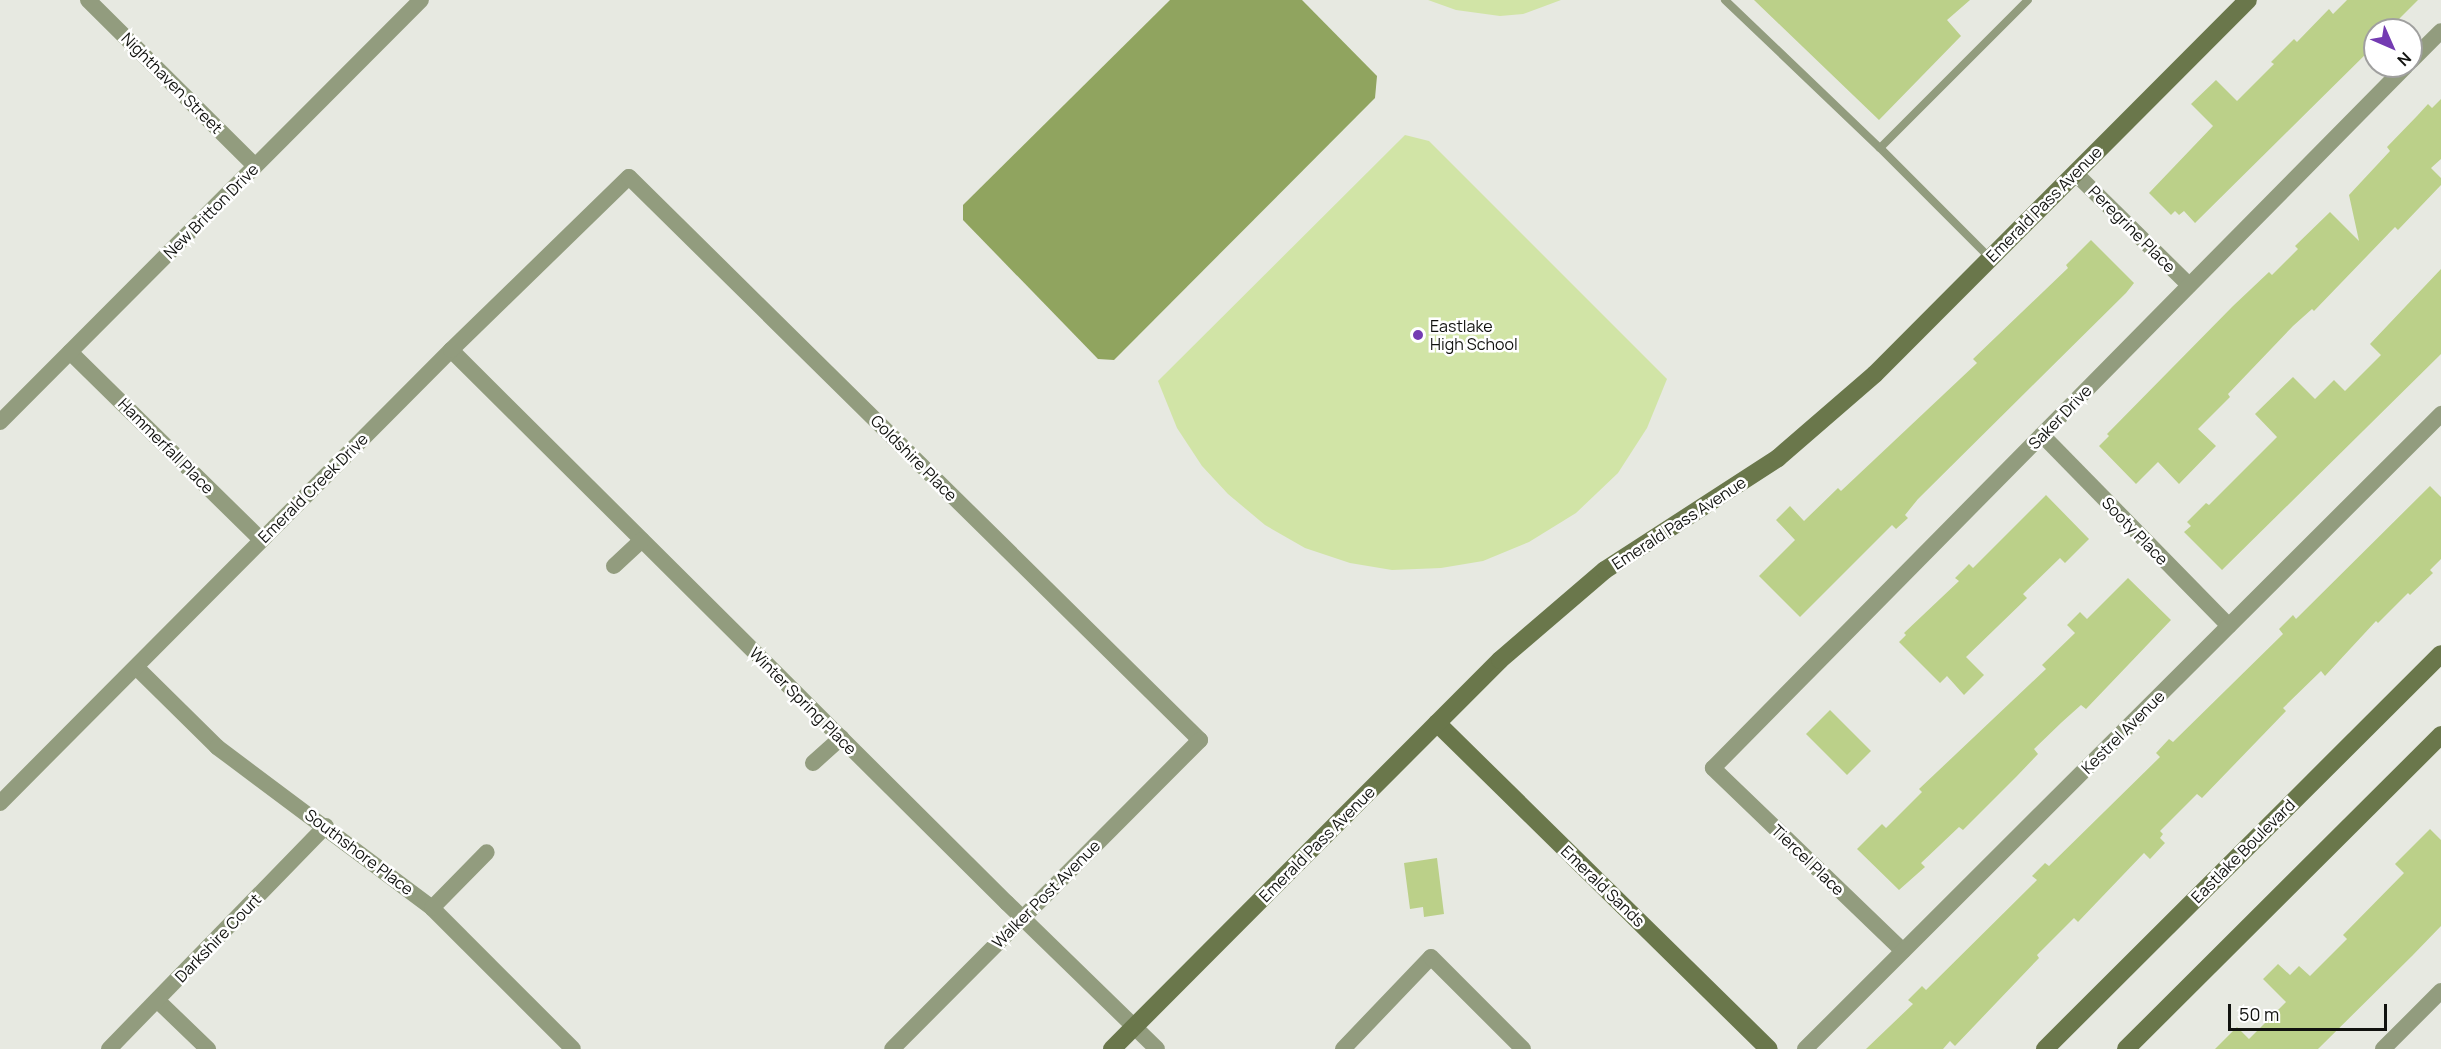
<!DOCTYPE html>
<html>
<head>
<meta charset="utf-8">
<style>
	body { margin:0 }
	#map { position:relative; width:2441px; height:1049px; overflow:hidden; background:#e7e9e1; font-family:Manrope,sans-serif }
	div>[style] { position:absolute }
	.green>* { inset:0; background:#d1e4a6 }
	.water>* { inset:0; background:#90a45f }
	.building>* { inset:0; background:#bbd089 }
	.lane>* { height:8px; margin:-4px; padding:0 4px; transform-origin:4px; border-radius:4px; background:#929c7e }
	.street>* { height:16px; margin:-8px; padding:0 8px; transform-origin:8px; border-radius:8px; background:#929c7e }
	.secondary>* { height:18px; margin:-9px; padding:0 9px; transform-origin:9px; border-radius:9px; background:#6a774b }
	.dots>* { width:16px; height:16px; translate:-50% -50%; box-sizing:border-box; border:3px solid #fff; border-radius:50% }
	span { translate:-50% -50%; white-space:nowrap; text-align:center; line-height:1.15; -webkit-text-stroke:5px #fff; paint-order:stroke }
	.street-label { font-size:16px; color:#11120f }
	.poi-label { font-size:16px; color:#11120f }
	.left { translate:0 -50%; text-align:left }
	.north { position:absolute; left:2363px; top:18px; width:60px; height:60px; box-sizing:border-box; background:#fff; border:2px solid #a0a09f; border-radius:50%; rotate:135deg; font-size:16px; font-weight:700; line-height:24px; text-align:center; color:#11120f }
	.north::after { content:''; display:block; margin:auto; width:21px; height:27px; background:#743bb2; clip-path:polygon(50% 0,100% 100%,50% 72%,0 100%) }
	.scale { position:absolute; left:2228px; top:1004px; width:159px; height:27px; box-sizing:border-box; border:3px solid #11120f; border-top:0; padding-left:8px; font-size:18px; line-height:21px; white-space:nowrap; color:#11120f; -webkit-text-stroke:4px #fff; paint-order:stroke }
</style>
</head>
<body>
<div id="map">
	<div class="green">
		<div style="clip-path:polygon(1428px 0,1561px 0,1523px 14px,1500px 16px,1456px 10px)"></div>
		<div style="clip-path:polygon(1405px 135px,1429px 141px,1667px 379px,1647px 428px,1618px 473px,1576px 513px,1529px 542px,1483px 561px,1441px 568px,1392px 570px,1350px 563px,1305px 548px,1265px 525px,1228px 494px,1202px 466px,1177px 428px,1158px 381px)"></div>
	</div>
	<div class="water">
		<div style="clip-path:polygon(1170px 0,1302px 0,1377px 76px,1375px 98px,1114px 360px,1098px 359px,963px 220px,963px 205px)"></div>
	</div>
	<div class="building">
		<div style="clip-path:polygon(1754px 0,1970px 0,1947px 20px,1961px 36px,1879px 120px)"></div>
		<div style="clip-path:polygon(2347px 0,2418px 0,2388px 30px,2375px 30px,2375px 45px,2195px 223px,2184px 211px,2179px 215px,2175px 211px,2171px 215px,2149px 193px,2213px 126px,2191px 104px,2216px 80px,2237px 101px,2274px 64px,2271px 62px,2294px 39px,2297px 42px,2329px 9px,2333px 14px)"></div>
		<div style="clip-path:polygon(2441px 99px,2441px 159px,2431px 168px,2441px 178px,2441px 185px,2398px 230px,2395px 227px,2314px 311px,2312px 309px,2293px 326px,2228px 394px,2230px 397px,2198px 429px,2216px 446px,2179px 484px,2158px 462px,2136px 484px,2099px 446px,2109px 436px,2107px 434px,2233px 306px,2269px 272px,2272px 275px,2298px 249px,2295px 246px,2330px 212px,2359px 241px,2349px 195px,2390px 151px,2387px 147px,2417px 116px,2428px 104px,2432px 108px)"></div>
		<div style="clip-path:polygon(2091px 240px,2134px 283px,2126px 293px,1918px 499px,1905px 515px,1908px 518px,1896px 529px,1892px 525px,1800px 617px,1759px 576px,1795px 540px,1776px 520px,1790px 506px,1804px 521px,1838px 488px,1841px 491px,1977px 363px,1973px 359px,2068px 268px,2066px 265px)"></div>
		<div style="clip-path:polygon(2441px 269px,2441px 354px,2222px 570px,2184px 532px,2191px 526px,2187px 522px,2206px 503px,2209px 505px,2277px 437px,2255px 414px,2293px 377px,2315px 399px,2334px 380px,2345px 391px,2381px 355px,2370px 344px)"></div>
		<div style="clip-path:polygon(2430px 486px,2441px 497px,2441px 559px,2430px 570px,2433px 573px,2410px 595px,2408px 593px,2378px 623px,2376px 621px,2325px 676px,2321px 671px,2283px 708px,2286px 711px,2202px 798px,2197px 794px,2160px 831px,2163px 834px,2160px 838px,2165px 843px,2150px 859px,2144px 853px,2078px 922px,2074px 918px,2037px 955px,2039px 958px,1955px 1046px,1950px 1041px,1943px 1049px,1866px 1049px,1913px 1004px,1908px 1000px,1922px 986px,1926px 990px,2037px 880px,2032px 876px,2045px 863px,2049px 866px,2160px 757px,2156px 753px,2169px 739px,2173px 742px,2283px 634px,2279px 629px,2293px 615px,2296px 619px)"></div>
		<div style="clip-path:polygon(2046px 495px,2089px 539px,2065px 563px,2060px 558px,2023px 594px,2027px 598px,1966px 657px,1984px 675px,1964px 695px,1947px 676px,1940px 683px,1899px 642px,1906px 635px,1904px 633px,1959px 581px,1955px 578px,1969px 564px,1973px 568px)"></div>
		<div style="clip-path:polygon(2128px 578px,2171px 620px,2086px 709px,2081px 705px,2062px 722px,2034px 749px,2038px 754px,2017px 776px,1963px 830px,1959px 827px,1921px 863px,1925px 867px,1899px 890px,1857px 849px,1882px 824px,1886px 828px,1922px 792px,1919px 789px,2046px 669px,2042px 665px,2075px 633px,2067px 625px,2080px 612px,2087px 619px)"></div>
		<div style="clip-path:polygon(1830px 710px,1871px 751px,1847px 775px,1806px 734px)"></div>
		<div style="clip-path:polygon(2430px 829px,2441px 840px,2441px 926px,2412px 956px,2318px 1049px,2215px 1049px,2237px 1027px,2249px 1039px,2286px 1002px,2263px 979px,2278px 964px,2290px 975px,2299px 966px,2310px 976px,2347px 939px,2343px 935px,2404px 873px,2395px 864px)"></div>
		<div style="clip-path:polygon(1437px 858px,1444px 914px,1424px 917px,1423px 907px,1410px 909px,1404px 863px)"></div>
	</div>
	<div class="lane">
		<div style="left:1725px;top:0;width:214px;rotate:43.7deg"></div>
		<div style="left:1990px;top:258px;width:156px;rotate:-135deg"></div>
		<div style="left:1880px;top:148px;width:209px;rotate:-45deg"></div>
	</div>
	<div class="street">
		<div style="left:88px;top:0;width:235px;rotate:44.8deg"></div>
		<div style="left:2411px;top:61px;width:42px;rotate:-45deg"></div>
		<div style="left:2075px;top:173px;width:160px;rotate:44.5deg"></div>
		<div style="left:451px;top:350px;width:784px;rotate:44.85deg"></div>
		<div style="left:1007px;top:903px;width:209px;rotate:44.2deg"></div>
		<div style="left:70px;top:352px;width:268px;rotate:44.5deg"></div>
		<div style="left:0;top:422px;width:596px;rotate:-45.07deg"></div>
		<div style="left:2042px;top:435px;width:267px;rotate:45.6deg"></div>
		<div style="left:614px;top:566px;width:38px;rotate:-43deg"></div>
		<div style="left:136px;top:667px;width:114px;rotate:44.6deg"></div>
		<div style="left:217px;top:747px;width:269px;rotate:36.8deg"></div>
		<div style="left:432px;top:908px;width:199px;rotate:45deg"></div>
		<div style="left:813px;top:763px;width:38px;rotate:-42deg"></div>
		<div style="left:0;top:803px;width:639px;rotate:-45.13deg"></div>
		<div style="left:451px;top:350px;width:248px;rotate:-44.2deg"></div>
		<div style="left:629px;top:177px;width:802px;rotate:44.6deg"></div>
		<div style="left:1200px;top:740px;width:436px;rotate:134.9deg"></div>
		<div style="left:432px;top:908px;width:78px;rotate:-45.5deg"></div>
		<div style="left:1903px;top:951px;width:264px;rotate:-136.1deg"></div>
		<div style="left:1713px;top:768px;width:986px;rotate:-45.37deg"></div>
		<div style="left:157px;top:1000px;width:71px;rotate:43.9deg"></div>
		<div style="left:109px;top:1049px;width:311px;rotate:-45.8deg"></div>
		<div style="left:1343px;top:1049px;width:127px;rotate:-46.3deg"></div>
		<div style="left:1431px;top:957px;width:130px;rotate:45deg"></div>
		<div style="left:1805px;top:1049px;width:899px;rotate:-44.95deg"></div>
		<div style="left:2383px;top:1049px;width:82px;rotate:-45deg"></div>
	</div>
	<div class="secondary">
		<div style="left:1437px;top:723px;width:465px;rotate:44.5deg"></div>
		<div style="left:1112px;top:1049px;width:549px;rotate:-45.07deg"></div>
		<div style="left:1500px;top:660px;width:138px;rotate:-40.6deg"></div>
		<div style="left:1605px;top:570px;width:206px;rotate:-32.9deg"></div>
		<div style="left:1778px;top:458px;width:128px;rotate:-40.9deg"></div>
		<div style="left:1875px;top:374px;width:528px;rotate:-45.08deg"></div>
		<div style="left:2045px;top:1049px;width:559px;rotate:-44.93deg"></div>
		<div style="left:2126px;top:1049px;width:445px;rotate:-44.9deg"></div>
	</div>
	<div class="dots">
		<div style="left:1418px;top:335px;background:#743bb2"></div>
	</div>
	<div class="street-label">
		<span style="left:172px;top:83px;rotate:45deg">Nighthaven Street</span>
		<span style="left:2044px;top:204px;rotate:-45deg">Emerald Pass Avenue</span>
		<span style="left:211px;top:211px;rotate:-45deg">New Britton Drive</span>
		<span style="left:2132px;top:229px;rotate:45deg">Peregrine Place</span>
		<span style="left:2060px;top:417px;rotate:-46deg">Saker Drive</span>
		<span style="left:166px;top:446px;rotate:45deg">Hammerfall Place</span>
		<span style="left:914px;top:458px;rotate:45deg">Goldshire Place</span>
		<span style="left:313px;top:488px;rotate:-45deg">Emerald Creek Drive</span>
		<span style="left:1679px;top:523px;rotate:-33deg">Emerald Pass Avenue</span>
		<span style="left:2135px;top:531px;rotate:46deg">Sooty Place</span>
		<span style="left:803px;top:701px;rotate:45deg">Winter Spring Place</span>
		<span style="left:2123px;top:732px;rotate:-45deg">Kestrel Avenue</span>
		<span style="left:1317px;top:844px;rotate:-45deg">Emerald Pass Avenue</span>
		<span style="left:2243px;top:851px;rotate:-45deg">Eastlake Boulevard</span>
		<span style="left:359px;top:852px;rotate:37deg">Southshore Place</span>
		<span style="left:1808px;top:860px;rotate:44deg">Tiercel Place</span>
		<span style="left:1603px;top:886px;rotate:44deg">Emerald Sands</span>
		<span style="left:1046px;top:894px;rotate:-45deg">Walker Post Avenue</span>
		<span style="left:218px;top:938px;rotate:-46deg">Darkshire Court</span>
	</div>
	<div class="poi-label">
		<span class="left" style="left:1430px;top:335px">Eastlake<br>High School</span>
	</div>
	<div class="north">N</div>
	<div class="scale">50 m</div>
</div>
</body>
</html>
